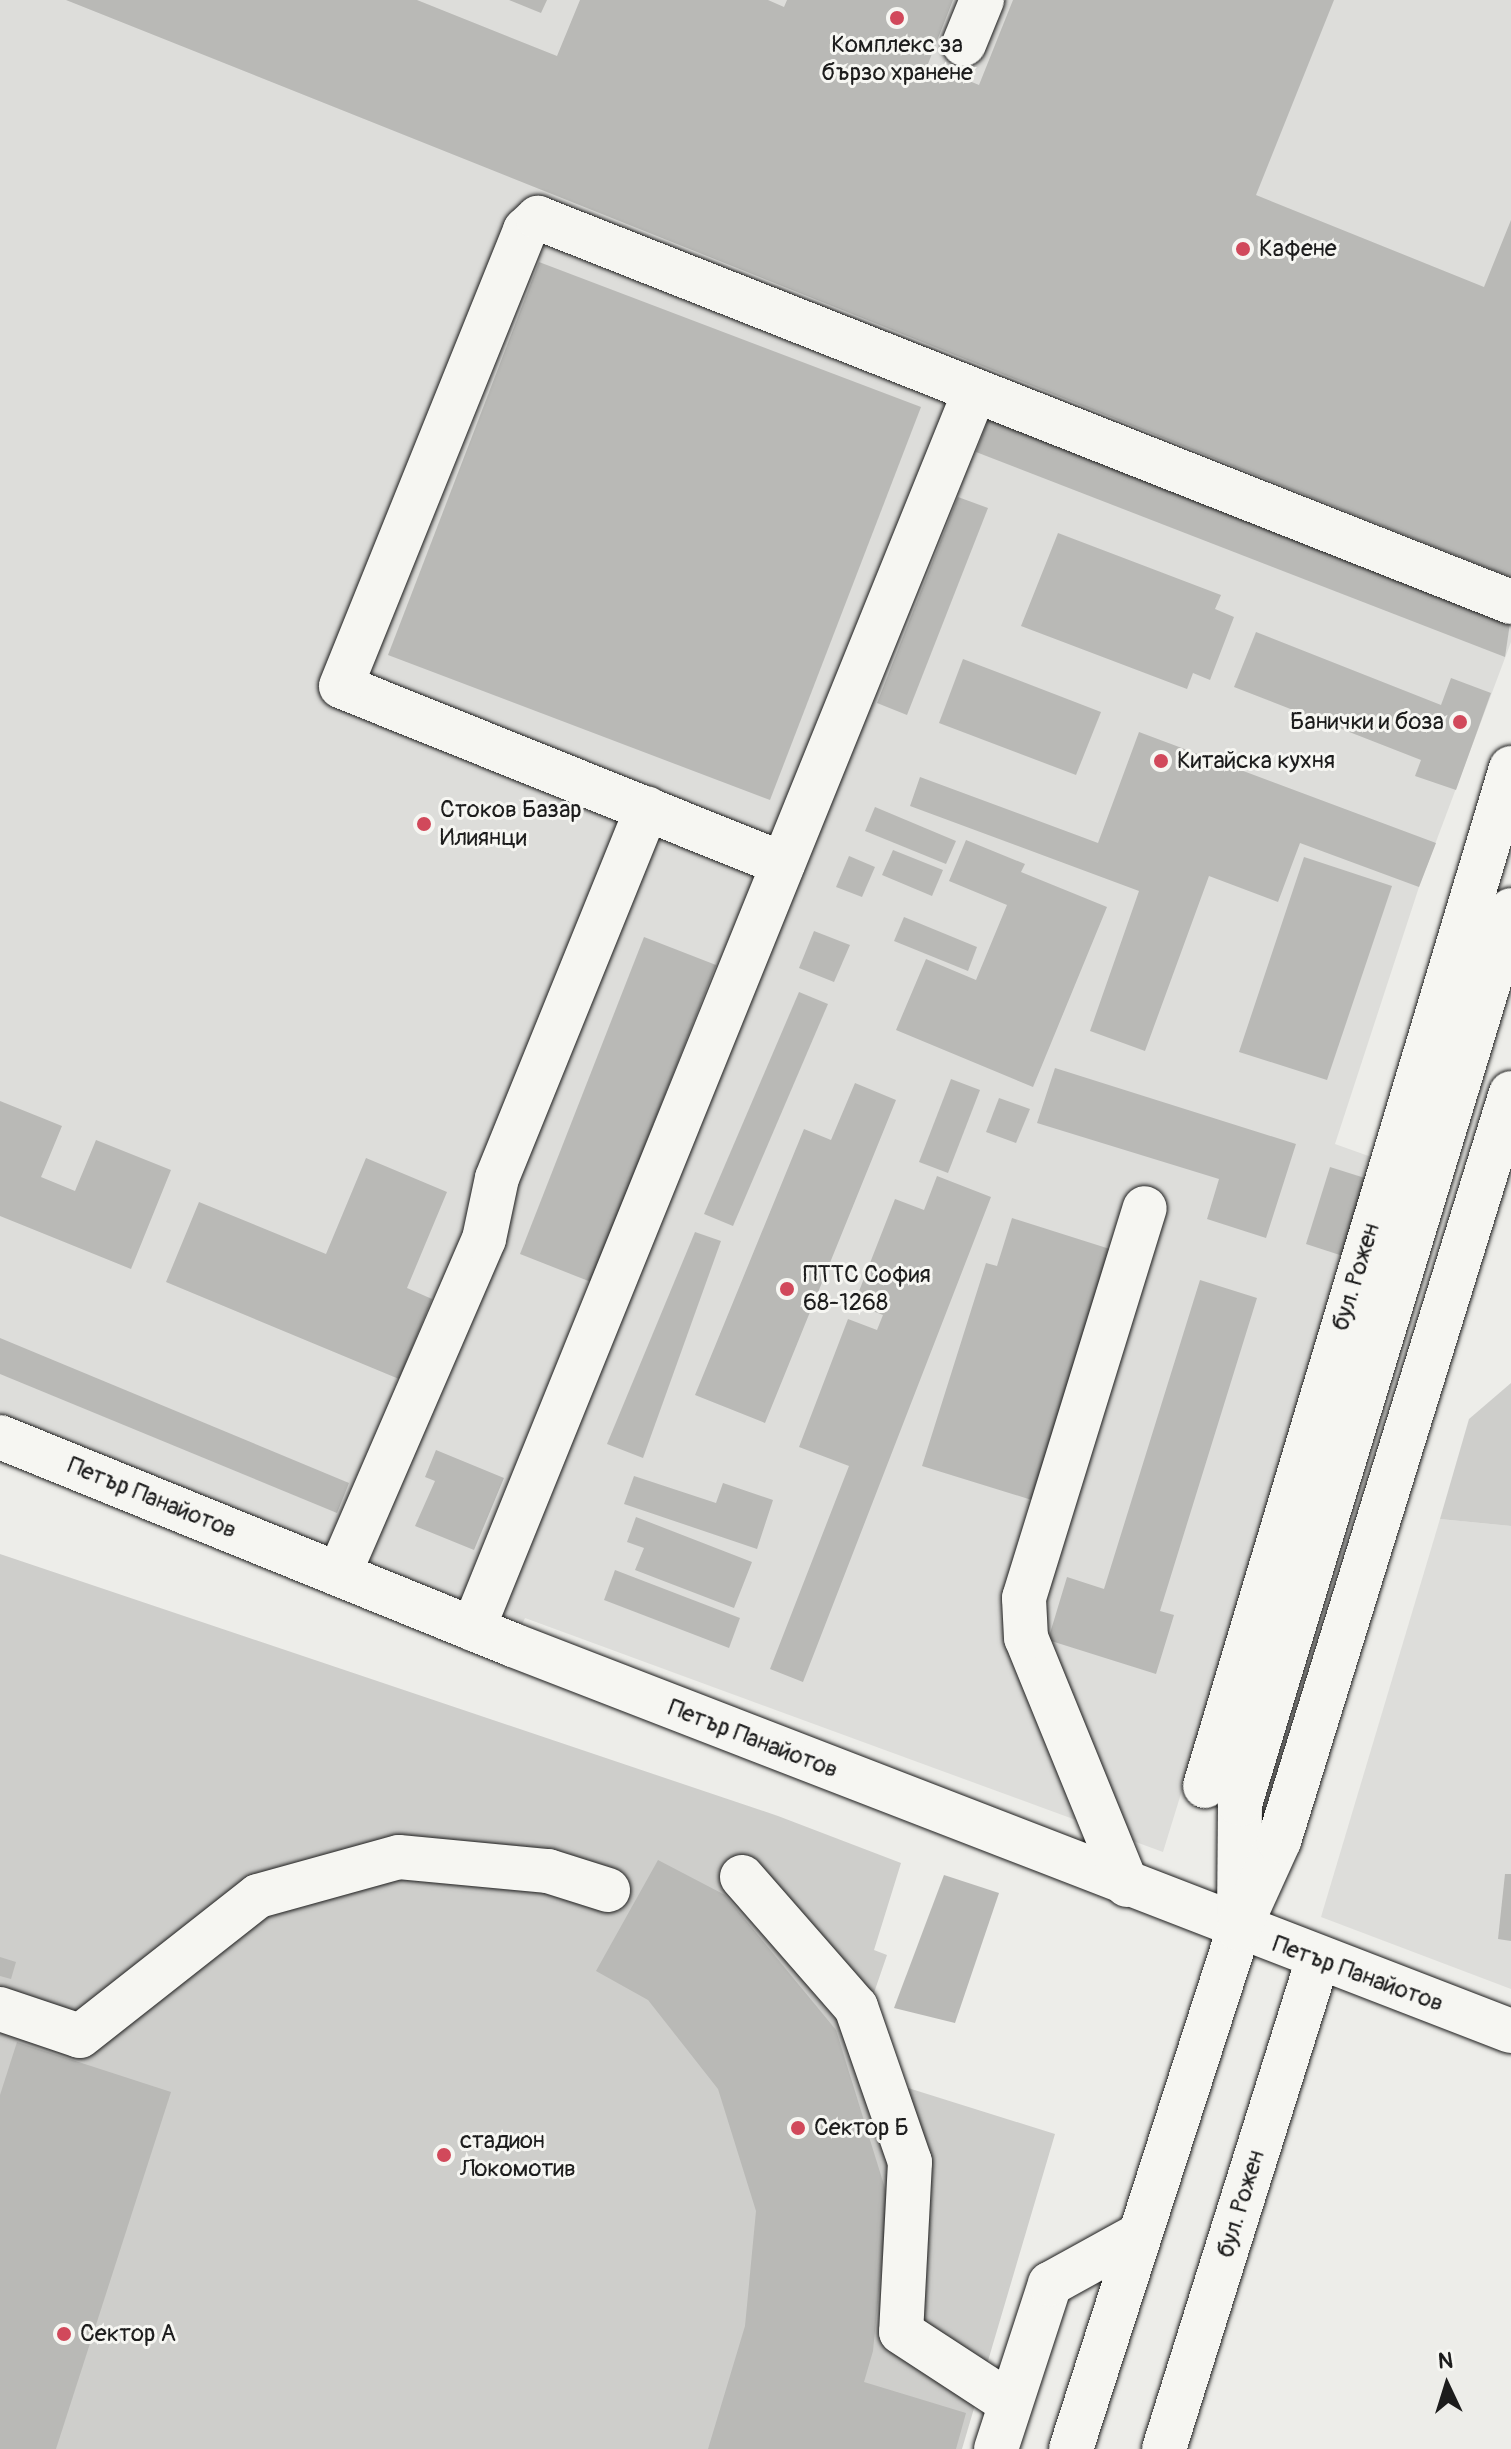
<!DOCTYPE html>
<html>
<head>
<meta charset="utf-8">
<style>
	body { margin:0 }
	#map { position:relative; width:1511px; height:2449px; overflow:hidden; background:#edede9; font-family:Pangolin,sans-serif }
	div>[style] { position:absolute }
	.built>* { inset:0; background:#ddddda }
	.green>* { inset:0; background:#cececb }
	.building>* { inset:0; background:#b9b9b6 }
	.roads { filter:drop-shadow(0 0 2px #1c1c1c) drop-shadow(0 0 2px #1c1c1c) }
	.minor>* { height:44px; margin:-22px; padding:0 22px; transform-origin:22px; border-radius:22px; background:#f6f6f2 }
	.major>* { height:44px; margin:-22px; padding:0 22px; transform-origin:22px; border-radius:22px; background:#f6f6f2 }
	.dots>* { width:22px; height:22px; translate:-50% -50%; box-sizing:border-box; border:4px solid #f6f6f2; border-radius:50% }
	span { translate:-50% -50%; white-space:nowrap; text-align:center; line-height:1.15; -webkit-text-stroke:6px #f6f6f2; paint-order:stroke }
	.poi-label { font-size:24px; color:#1c1c1c }
	.left { translate:0 -50%; text-align:left }
	.right { translate:-100% -50%; text-align:right }
	.street-label { font-size:24px; color:#1c1c1c }
	.north { position:absolute; left:1407px; top:2345px; width:80px; height:80px; -webkit-text-stroke:6px #f6f6f2; paint-order:stroke; rotate:356deg; font-size:22px; font-weight:700; line-height:32px; text-align:center; color:#1c1c1c }
	.north::after { content:''; display:block; margin:auto; width:28px; height:36px; background:#1c1c1c; clip-path:polygon(50% 0,100% 100%,50% 72%,0 100%) }
</style>
</head>
<body>
<div id="map">
	<div class="built">
		<div style="clip-path:polygon(0 0,1511px 0,1511px 642px,1419px 887px,1335px 1144px,1377px 1159px,1163px 1852px,525px 1618px,513px 1645px,0 1437px)"></div>
		<div style="clip-path:polygon(1440px 1519px,1511px 1526px,1511px 1989px,1321px 1917px)"></div>
	</div>
	<div class="green">
		<div style="clip-path:polygon(1511px 1383px,1511px 1526px,1440px 1519px,1469px 1419px)"></div>
		<div style="clip-path:polygon(0 1554px,778px 1816px,901px 1863px,874px 1950px,887px 1955px,866px 2016px,889px 2082px,1055px 2134px,962px 2449px,0 2449px)"></div>
	</div>
	<div class="building">
		<div style="clip-path:polygon(66px 0,417px 0,557px 56px,580px 0,768px 0,784px 7px,787px 0,953px 0,928px 64px,979px 85px,1013px 0,1334px 0,1256px 195px,1484px 287px,1511px 220px,1511px 577px)"></div>
		<div style="clip-path:polygon(509px 0,547px 0,541px 13px)"></div>
		<div style="clip-path:polygon(539px 262px,921px 407px,770px 800px,388px 655px)"></div>
		<div style="clip-path:polygon(990px 415px,1511px 616px,1505px 657px,976px 452px)"></div>
		<div style="clip-path:polygon(958px 497px,988px 508px,907px 715px,877px 703px)"></div>
		<div style="clip-path:polygon(1058px 533px,1221px 595px,1215px 609px,1234px 617px,1210px 680px,1193px 673px,1187px 689px,1021px 626px)"></div>
		<div style="clip-path:polygon(1256px 632px,1441px 705px,1451px 678px,1491px 693px,1456px 790px,1415px 776px,1421px 760px,1234px 687px)"></div>
		<div style="clip-path:polygon(963px 659px,1101px 712px,1076px 775px,939px 723px)"></div>
		<div style="clip-path:polygon(1139px 732px,1436px 843px,1419px 887px,1300px 843px,1278px 902px,1209px 876px,1145px 1051px,1090px 1031px,1139px 891px,910px 806px,920px 777px,1098px 843px)"></div>
		<div style="clip-path:polygon(875px 807px,956px 841px,946px 864px,865px 831px)"></div>
		<div style="clip-path:polygon(966px 840px,1025px 864px,1021px 872px,1107px 907px,1033px 1087px,896px 1030px,926px 959px,976px 980px,1007px 905px,949px 881px)"></div>
		<div style="clip-path:polygon(893px 850px,943px 870px,932px 896px,882px 875px)"></div>
		<div style="clip-path:polygon(849px 856px,875px 867px,862px 897px,836px 887px)"></div>
		<div style="clip-path:polygon(1304px 857px,1392px 886px,1327px 1080px,1239px 1052px)"></div>
		<div style="clip-path:polygon(904px 917px,977px 947px,968px 971px,894px 941px)"></div>
		<div style="clip-path:polygon(814px 931px,850px 945px,834px 982px,799px 968px)"></div>
		<div style="clip-path:polygon(644px 937px,716px 965px,591px 1282px,520px 1254px)"></div>
		<div style="clip-path:polygon(799px 992px,828px 1004px,733px 1226px,704px 1214px)"></div>
		<div style="clip-path:polygon(1055px 1068px,1296px 1144px,1266px 1238px,1207px 1219px,1219px 1179px,1037px 1123px)"></div>
		<div style="clip-path:polygon(951px 1079px,980px 1090px,948px 1173px,919px 1162px)"></div>
		<div style="clip-path:polygon(855px 1083px,896px 1100px,765px 1423px,695px 1395px,804px 1129px,831px 1140px)"></div>
		<div style="clip-path:polygon(999px 1098px,1030px 1109px,1016px 1143px,986px 1132px)"></div>
		<div style="clip-path:polygon(0 1101px,62px 1126px,41px 1177px,75px 1191px,96px 1140px,171px 1170px,131px 1269px,0 1216px)"></div>
		<div style="clip-path:polygon(366px 1158px,447px 1192px,407px 1288px,432px 1299px,399px 1379px,166px 1282px,199px 1202px,326px 1254px)"></div>
		<div style="clip-path:polygon(1330px 1167px,1368px 1179px,1343px 1256px,1306px 1244px)"></div>
		<div style="clip-path:polygon(937px 1176px,991px 1197px,803px 1682px,770px 1669px,849px 1466px,799px 1447px,848px 1319px,877px 1330px,883px 1315px,854px 1304px,895px 1199px,924px 1210px)"></div>
		<div style="clip-path:polygon(1012px 1218px,1113px 1250px,1035px 1501px,922px 1466px,986px 1263px,997px 1266px)"></div>
		<div style="clip-path:polygon(695px 1232px,721px 1241px,643px 1458px,607px 1444px)"></div>
		<div style="clip-path:polygon(1200px 1280px,1257px 1298px,1160px 1611px,1174px 1615px,1156px 1674px,1048px 1640px,1067px 1577px,1104px 1589px)"></div>
		<div style="clip-path:polygon(0 1338px,349px 1483px,337px 1513px,0 1374px)"></div>
		<div style="clip-path:polygon(436px 1450px,504px 1478px,474px 1550px,415px 1526px,435px 1481px,425px 1477px)"></div>
		<div style="clip-path:polygon(634px 1476px,716px 1503px,723px 1483px,773px 1500px,757px 1549px,624px 1504px)"></div>
		<div style="clip-path:polygon(636px 1517px,752px 1562px,734px 1608px,635px 1570px,644px 1548px,627px 1542px)"></div>
		<div style="clip-path:polygon(615px 1570px,740px 1618px,729px 1648px,604px 1600px)"></div>
		<div style="clip-path:polygon(658px 1860px,725px 1895px,836px 2030px,888px 2198px,873px 2351px,864px 2382px,966px 2413px,956px 2449px,708px 2449px,745px 2326px,756px 2211px,718px 2089px,648px 2000px,596px 1971px)"></div>
		<div style="clip-path:polygon(1505px 1874px,1511px 1874px,1511px 1941px,1498px 1939px)"></div>
		<div style="clip-path:polygon(944px 1875px,999px 1893px,955px 2023px,894px 2008px)"></div>
		<div style="clip-path:polygon(0 1957px,16px 1962px,11px 1979px,0 1976px)"></div>
		<div style="clip-path:polygon(17px 2042px,171px 2092px,56px 2449px,0 2449px,0 2095px)"></div>
	</div>
	<div class="roads">
		<div class="minor">
			<div style="left:964px;top:44px;width:48px;rotate:-67.8deg"></div>
			<div style="left:783px;top:864px;width:476px;rotate:-158.1deg"></div>
			<div style="left:341px;top:686px;width:492px;rotate:-68deg"></div>
			<div style="left:525px;top:230px;width:18px;rotate:-43deg"></div>
			<div style="left:538px;top:218px;width:1046px;rotate:21.54deg"></div>
			<div style="left:0;top:1437px;width:554px;rotate:22.07deg"></div>
			<div style="left:513px;top:1645px;width:1070px;rotate:21.15deg"></div>
			<div style="left:339px;top:1574px;width:365px;rotate:-66.6deg"></div>
			<div style="left:484px;top:1239px;width:62px;rotate:-78deg"></div>
			<div style="left:497px;top:1178px;width:399px;rotate:-67.9deg"></div>
			<div style="left:473px;top:1629px;width:1336px;rotate:-67.93deg"></div>
			<div style="left:1205px;top:1786px;width:1063px;rotate:-73.27deg"></div>
			<div style="left:742px;top:1877px;width:173px;rotate:48.8deg"></div>
			<div style="left:856px;top:2007px;width:164px;rotate:70.8deg"></div>
			<div style="left:910px;top:2162px;width:170px;rotate:93deg"></div>
			<div style="left:901px;top:2332px;width:130px;rotate:33.1deg"></div>
			<div style="left:1127px;top:1885px;width:267px;rotate:-112.2deg"></div>
			<div style="left:1026px;top:1638px;width:40px;rotate:-92.9deg"></div>
			<div style="left:1024px;top:1598px;width:408px;rotate:-72.8deg"></div>
			<div style="left:0;top:2009px;width:84px;rotate:18.6deg"></div>
			<div style="left:80px;top:2036px;width:226px;rotate:-38.2deg"></div>
			<div style="left:258px;top:1896px;width:146px;rotate:-15.5deg"></div>
			<div style="left:399px;top:1857px;width:150px;rotate:5.4deg"></div>
			<div style="left:548px;top:1871px;width:63px;rotate:17.6deg"></div>
			<div style="left:996px;top:2449px;width:174px;rotate:-71.9deg"></div>
			<div style="left:1050px;top:2284px;width:99px;rotate:-28.9deg"></div>
			<div style="left:1164px;top:2449px;width:514px;rotate:-72.55deg"></div>
		</div>
		<div class="major">
			<div style="left:1239px;top:1919px;width:115px;rotate:-89.5deg"></div>
			<div style="left:1240px;top:1804px;width:934px;rotate:-73.14deg"></div>
			<div style="left:1071px;top:2449px;width:546px;rotate:-72.1deg"></div>
			<div style="left:1239px;top:1929px;width:97px;rotate:-65.6deg"></div>
			<div style="left:1279px;top:1841px;width:783px;rotate:-72.77deg"></div>
		</div>
	</div>
	<div class="dots">
		<div style="left:897px;top:18px;background:#d1495b"></div>
		<div style="left:1243px;top:249px;background:#d1495b"></div>
		<div style="left:1460px;top:722px;background:#d1495b"></div>
		<div style="left:1161px;top:761px;background:#d1495b"></div>
		<div style="left:424px;top:824px;background:#d1495b"></div>
		<div style="left:787px;top:1289px;background:#d1495b"></div>
		<div style="left:798px;top:2128px;background:#d1495b"></div>
		<div style="left:444px;top:2155px;background:#d1495b"></div>
		<div style="left:64px;top:2334px;background:#d1495b"></div>
	</div>
	<div class="poi-label">
		<span style="left:897px;top:59px">Комплекс за<br>бързо хранене</span>
		<span class="left" style="left:1259px;top:249px">Кафене</span>
		<span class="right" style="left:1444px;top:722px">Банички и боза</span>
		<span class="left" style="left:1177px;top:761px">Китайска кухня</span>
		<span class="left" style="left:440px;top:824px">Стоков Базар<br>Илиянци</span>
		<span class="left" style="left:803px;top:1289px">ПТТС София<br>68-1268</span>
		<span class="left" style="left:814px;top:2128px">Сектор Б</span>
		<span class="left" style="left:460px;top:2155px">стадион<br>Локомотив</span>
		<span class="left" style="left:80px;top:2334px">Сектор А</span>
	</div>
	<div class="street-label">
		<span style="left:1356px;top:1277px;rotate:-73deg">бул. Рожен</span>
		<span style="left:152px;top:1498px;rotate:22deg">Петър Панайотов</span>
		<span style="left:753px;top:1739px;rotate:21deg">Петър Панайотов</span>
		<span style="left:1358px;top:1974px;rotate:20deg">Петър Панайотов</span>
		<span style="left:1241px;top:2204px;rotate:-73deg">бул. Рожен</span>
	</div>
	<div class="north">N</div>
</div>
</body>
</html>
